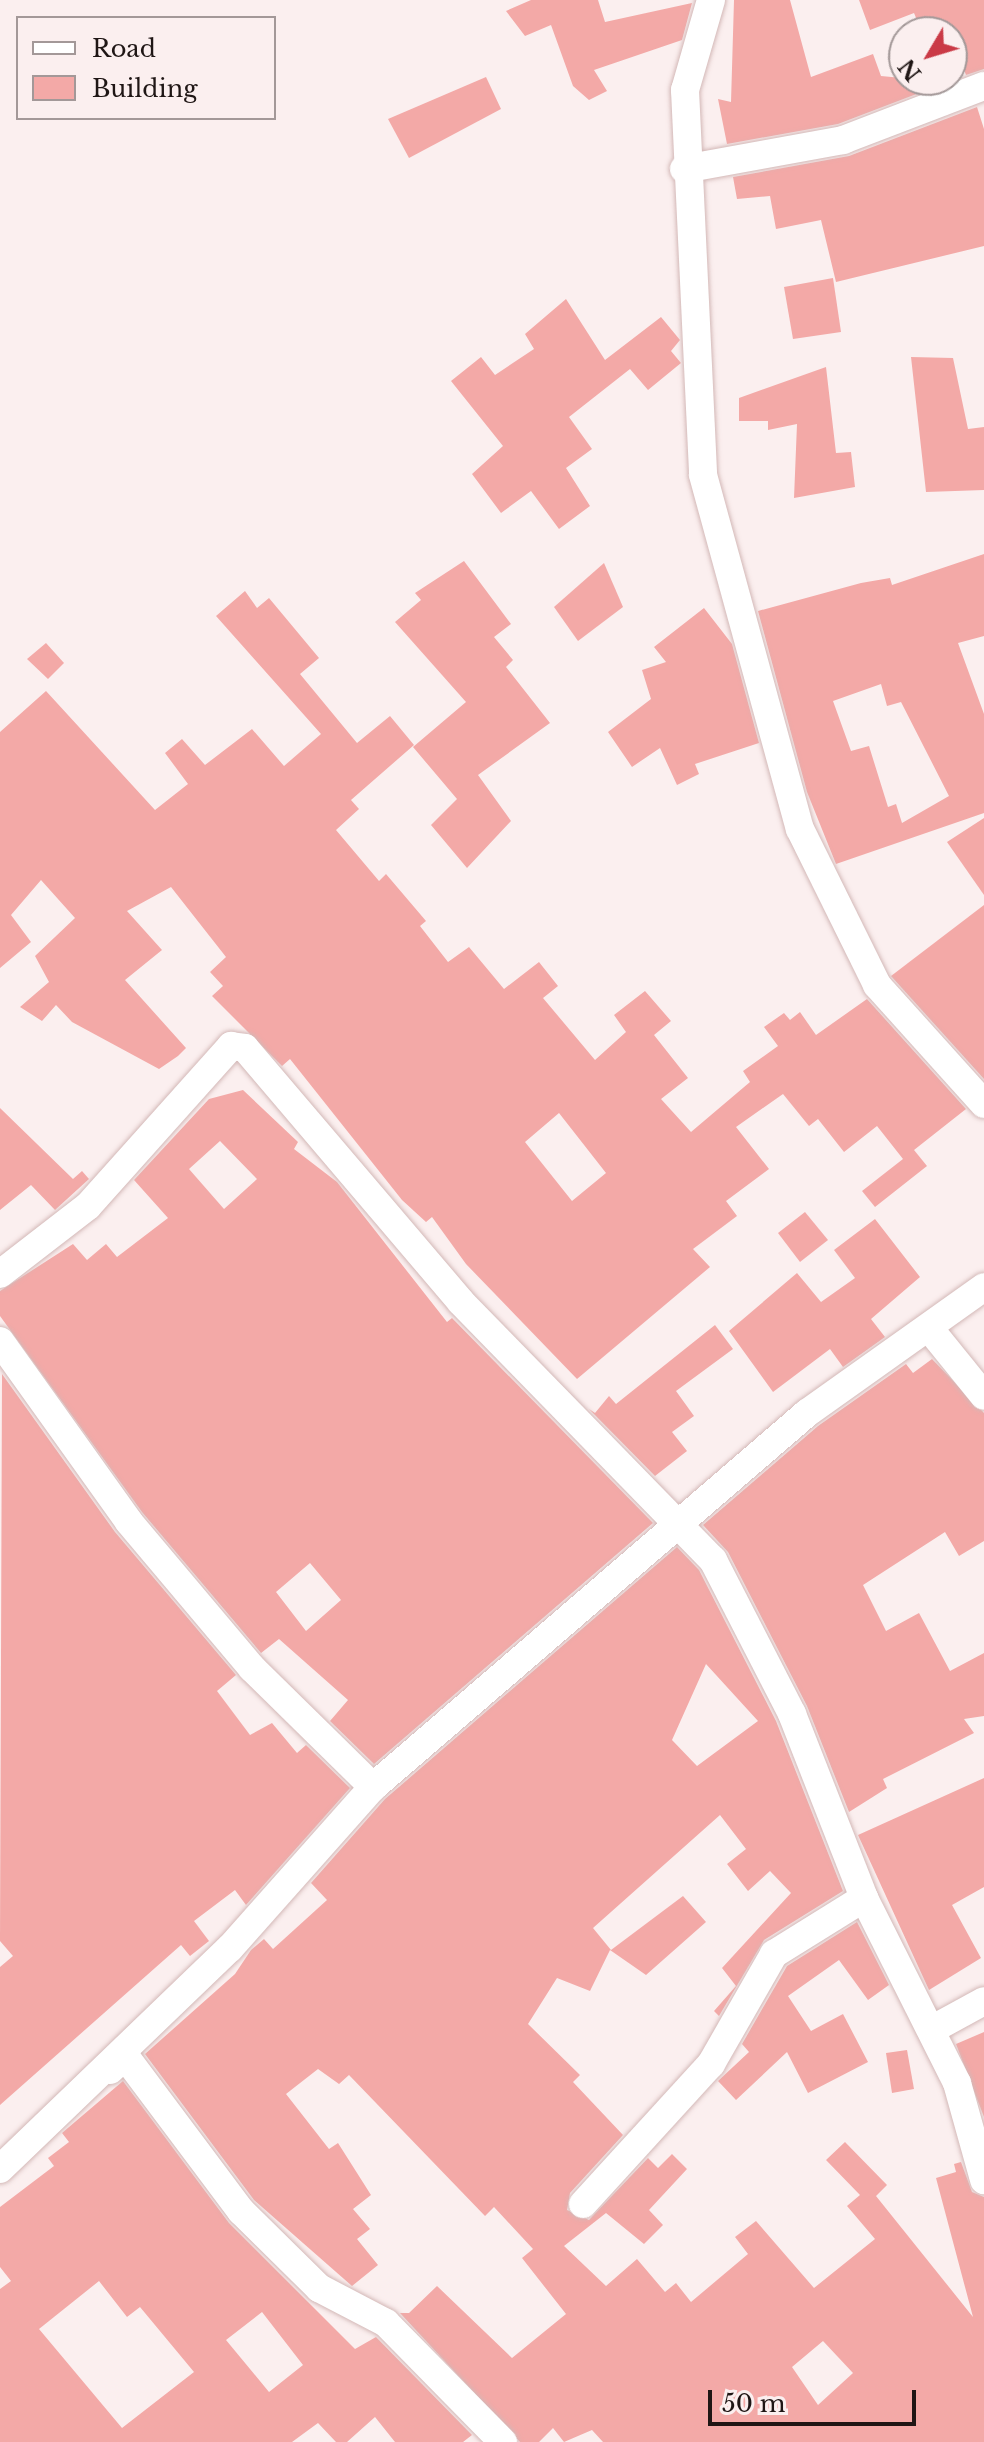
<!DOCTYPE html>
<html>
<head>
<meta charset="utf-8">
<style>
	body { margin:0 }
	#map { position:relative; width:984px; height:2442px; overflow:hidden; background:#fbefef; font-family:"Libre Baskerville",serif }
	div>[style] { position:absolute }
	.building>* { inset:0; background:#f3a9a7 }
	.roads { filter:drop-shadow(0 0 2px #d3b8b7) drop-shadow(0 0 2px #d3b8b7) }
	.minor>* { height:28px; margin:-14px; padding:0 14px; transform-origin:14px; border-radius:14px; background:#fff }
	span { translate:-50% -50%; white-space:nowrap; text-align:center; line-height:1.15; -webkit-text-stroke:6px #fbefef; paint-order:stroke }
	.legend { position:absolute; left:16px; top:16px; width:260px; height:104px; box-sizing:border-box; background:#fbefef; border:2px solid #a39898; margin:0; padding:10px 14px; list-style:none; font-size:24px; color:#1f1615 }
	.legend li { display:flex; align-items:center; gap:16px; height:40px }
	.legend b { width:40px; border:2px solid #a39898 }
	.north { position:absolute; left:888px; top:16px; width:80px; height:80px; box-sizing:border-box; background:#fbefef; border:2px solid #a39898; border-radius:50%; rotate:232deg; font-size:22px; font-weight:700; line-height:32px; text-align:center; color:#1f1615 }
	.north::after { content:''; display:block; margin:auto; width:28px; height:36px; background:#ca3a46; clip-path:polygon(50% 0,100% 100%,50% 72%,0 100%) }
	.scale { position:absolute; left:708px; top:2390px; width:208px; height:36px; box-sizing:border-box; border:4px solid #1f1615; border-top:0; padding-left:10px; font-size:24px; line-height:28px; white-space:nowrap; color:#1f1615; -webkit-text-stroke:6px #fbefef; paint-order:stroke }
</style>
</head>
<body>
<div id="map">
	<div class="building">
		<div style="clip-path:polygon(531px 0,598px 0,605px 22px,692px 3px,682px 40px,594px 70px,607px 91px,589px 100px,573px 86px,551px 25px,525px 36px,506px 11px)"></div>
		<div style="clip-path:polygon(734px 0,790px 0,811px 77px,873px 54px,881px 76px,923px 80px,927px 90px,838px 124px,727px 144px,718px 99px,731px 102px)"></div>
		<div style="clip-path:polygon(859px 0,984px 0,984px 69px,966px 75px,961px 62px,952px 64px,952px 32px,922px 32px,914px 13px,870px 30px)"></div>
		<div style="clip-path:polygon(486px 77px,501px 109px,409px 158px,388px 119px)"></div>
		<div style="clip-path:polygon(977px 107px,984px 129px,984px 246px,836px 282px,821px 220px,776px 229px,770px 196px,737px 199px,733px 177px,849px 156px)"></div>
		<div style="clip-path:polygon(833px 278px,841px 332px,793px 339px,784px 287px)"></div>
		<div style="clip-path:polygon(566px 299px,605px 360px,661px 317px,680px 340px,671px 351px,681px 363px,648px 390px,630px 369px,569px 417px,592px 449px,566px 468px,590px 506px,559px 529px,531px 491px,501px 513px,472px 474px,503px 446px,451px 381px,481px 357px,495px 375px,534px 349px,525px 334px)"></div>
		<div style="clip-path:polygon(911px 357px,953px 358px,968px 429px,984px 427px,984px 490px,926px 492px)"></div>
		<div style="clip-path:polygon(826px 367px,836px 453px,851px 452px,855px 487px,794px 498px,797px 424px,768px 430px,768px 421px,739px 421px,739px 398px)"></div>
		<div style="clip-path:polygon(evenodd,984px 554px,984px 636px,958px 643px,984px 714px,984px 813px,836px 864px,807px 792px,758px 611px,861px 583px,890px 578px,892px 585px,984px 554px,881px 684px,887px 706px,901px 702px,949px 796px,902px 823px,896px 804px,888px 807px,869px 746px,851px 751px,833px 701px,881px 684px)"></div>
		<div style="clip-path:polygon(464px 561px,511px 624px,494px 637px,513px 660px,506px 667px,550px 723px,478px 775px,511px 821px,467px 868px,431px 825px,457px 799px,413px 747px,466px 702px,395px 622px,421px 600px,415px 593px)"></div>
		<div style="clip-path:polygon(604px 563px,623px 607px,578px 641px,554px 607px)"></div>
		<div style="clip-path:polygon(evenodd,245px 591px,257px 608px,269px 598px,319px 658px,300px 674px,357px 743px,390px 716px,414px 745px,351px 800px,359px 809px,336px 830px,379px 881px,386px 874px,426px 921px,420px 926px,448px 962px,469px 947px,504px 989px,539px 962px,558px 986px,543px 998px,595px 1060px,626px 1032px,614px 1015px,645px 991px,671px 1021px,654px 1035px,688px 1078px,661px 1099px,691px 1132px,750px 1082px,743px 1071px,778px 1046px,764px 1027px,784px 1013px,790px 1020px,800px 1012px,816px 1035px,867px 999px,966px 1109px,914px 1150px,927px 1166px,875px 1207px,862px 1191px,903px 1159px,877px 1126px,844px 1152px,818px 1119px,809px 1126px,783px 1094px,736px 1127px,769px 1169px,726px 1201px,737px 1216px,693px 1249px,710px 1267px,577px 1379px,466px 1264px,432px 1217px,426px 1222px,402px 1200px,290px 1059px,282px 1066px,212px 996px,223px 986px,210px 972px,226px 957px,171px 887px,127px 911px,162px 950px,125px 980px,186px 1048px,178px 1056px,159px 1069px,72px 1022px,56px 1005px,42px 1021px,20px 1007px,49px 982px,35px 956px,75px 918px,41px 880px,11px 915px,31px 942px,0 968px,0 732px,46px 691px,155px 810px,188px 784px,165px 753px,182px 739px,205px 765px,252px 729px,284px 766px,321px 734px,216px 616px,245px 591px,559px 1113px,606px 1173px,572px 1201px,525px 1142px,559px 1113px)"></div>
		<div style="clip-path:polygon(704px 608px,732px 644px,759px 743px,695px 764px,699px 774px,677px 785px,660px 748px,632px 767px,608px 732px,651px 699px,642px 670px,666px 662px,654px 647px)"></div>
		<div style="clip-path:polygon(46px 643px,64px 663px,48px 679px,27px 659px)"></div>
		<div style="clip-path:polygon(984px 818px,984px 895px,947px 842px)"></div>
		<div style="clip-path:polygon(984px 905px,984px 1079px,891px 976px)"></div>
		<div style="clip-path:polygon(evenodd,243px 1090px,298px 1142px,294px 1149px,337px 1182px,447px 1322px,452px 1318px,653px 1523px,374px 1764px,330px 1721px,348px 1700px,279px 1639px,261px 1653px,142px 1512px,0 1316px,0 1291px,73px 1244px,87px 1260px,106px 1244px,117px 1257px,168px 1218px,134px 1180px,209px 1099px,243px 1090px,220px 1141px,257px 1179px,224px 1209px,189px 1169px,220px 1141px,243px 1090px,310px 1563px,341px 1600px,306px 1631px,276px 1592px,310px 1563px)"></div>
		<div style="clip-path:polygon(0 1108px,73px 1179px,82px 1171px,89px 1179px,55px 1210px,31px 1185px,0 1210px)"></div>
		<div style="clip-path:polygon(805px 1212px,828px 1240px,800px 1262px,778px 1233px)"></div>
		<div style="clip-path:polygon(875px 1219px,920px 1277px,871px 1319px,885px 1337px,843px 1367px,830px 1349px,773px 1392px,729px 1331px,797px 1273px,821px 1302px,855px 1278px,834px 1250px)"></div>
		<div style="clip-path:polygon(715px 1325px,733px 1349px,676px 1391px,694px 1416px,672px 1432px,687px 1451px,655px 1476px,589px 1409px,595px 1413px,609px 1396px,616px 1404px)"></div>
		<div style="clip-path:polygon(932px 1359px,984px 1413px,984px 1541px,959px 1556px,945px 1532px,863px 1585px,886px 1631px,919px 1613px,950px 1671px,984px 1653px,984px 1716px,964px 1719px,974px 1733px,883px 1779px,887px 1788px,849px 1812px,807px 1706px,728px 1552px,703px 1525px,818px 1426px,906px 1364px,913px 1373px)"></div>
		<div style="clip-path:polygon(2px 1374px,115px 1532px,236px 1675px,217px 1691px,250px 1735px,272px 1723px,297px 1753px,306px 1745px,350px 1788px,246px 1905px,235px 1890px,194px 1921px,209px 1941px,190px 1956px,181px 1945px,0 2105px,0 1967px,13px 1956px,0 1941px)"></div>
		<div style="clip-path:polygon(evenodd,677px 1547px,699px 1570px,776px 1721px,843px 1891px,764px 1940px,719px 2016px,714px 2011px,736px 1986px,722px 1968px,791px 1893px,770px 1871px,748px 1891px,727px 1864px,746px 1849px,720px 1815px,593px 1928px,611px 1950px,683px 1896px,706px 1922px,646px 1975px,610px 1950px,590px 1991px,557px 1978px,528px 2024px,580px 2075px,573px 2082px,623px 2135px,570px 2193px,567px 2210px,589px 2220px,648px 2158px,658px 2168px,672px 2154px,687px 2169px,649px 2210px,663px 2225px,644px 2244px,606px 2213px,564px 2246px,606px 2286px,637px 2259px,665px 2292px,676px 2283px,691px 2302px,748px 2254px,735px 2237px,756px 2221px,814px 2288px,875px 2239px,847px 2206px,860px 2195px,826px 2160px,845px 2142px,887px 2185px,876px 2196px,973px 2317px,936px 2178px,956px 2172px,954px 2164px,961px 2162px,972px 2192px,984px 2197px,984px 2442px,603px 2442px,592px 2430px,564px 2442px,553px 2428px,539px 2442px,520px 2442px,400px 2313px,409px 2313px,437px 2286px,512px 2358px,566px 2314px,522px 2258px,533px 2249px,494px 2207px,485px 2216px,349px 2075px,339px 2084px,318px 2069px,286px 2094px,329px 2149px,338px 2143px,371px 2195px,353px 2209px,370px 2229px,357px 2239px,378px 2265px,352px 2286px,254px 2200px,145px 2054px,235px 1974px,251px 1950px,264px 1939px,273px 1949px,327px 1900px,311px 1883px,385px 1799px,677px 1547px,706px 1664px,758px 1721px,697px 1766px,672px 1740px,706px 1664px,677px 1547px,823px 2341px,853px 2373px,818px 2405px,792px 2367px,823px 2341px)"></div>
		<div style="clip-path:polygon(984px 1778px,984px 1887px,952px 1905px,981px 1958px,929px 1990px,858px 1835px)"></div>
		<div style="clip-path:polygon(857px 1922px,889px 1985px,868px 2000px,839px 1960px,788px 1996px,811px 2031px,843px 2014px,868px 2062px,808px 2093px,787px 2052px,736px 2100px,718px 2081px,749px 2052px,742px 2044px,787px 1966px)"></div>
		<div style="clip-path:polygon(984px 2032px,984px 2117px,956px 2044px)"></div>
		<div style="clip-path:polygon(907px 2050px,914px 2089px,892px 2093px,886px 2053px)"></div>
		<div style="clip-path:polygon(evenodd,123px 2081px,229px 2223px,355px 2349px,376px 2337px,472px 2435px,463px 2442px,395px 2442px,375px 2417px,347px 2442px,336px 2442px,318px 2423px,292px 2442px,0 2442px,0 2289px,11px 2281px,0 2267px,0 2207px,54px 2166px,48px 2158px,69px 2142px,62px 2133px,123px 2081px,99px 2281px,127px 2317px,140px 2307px,194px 2372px,122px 2428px,39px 2329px,99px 2281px,123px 2081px,262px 2312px,303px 2365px,269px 2392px,226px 2340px,262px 2312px)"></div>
	</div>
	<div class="roads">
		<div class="minor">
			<div style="left:711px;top:0;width:94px;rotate:106.1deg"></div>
			<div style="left:685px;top:90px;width:385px;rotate:87.3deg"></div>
			<div style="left:703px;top:475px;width:367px;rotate:74.7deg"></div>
			<div style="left:800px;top:829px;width:174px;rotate:63.7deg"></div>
			<div style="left:877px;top:985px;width:160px;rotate:48deg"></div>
			<div style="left:684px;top:169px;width:162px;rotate:-10.3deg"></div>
			<div style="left:843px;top:140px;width:151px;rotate:-21deg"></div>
			<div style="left:0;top:1274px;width:111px;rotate:-37.7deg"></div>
			<div style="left:88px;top:1206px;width:215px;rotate:-48.2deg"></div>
			<div style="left:231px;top:1046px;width:14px;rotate:8deg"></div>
			<div style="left:245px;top:1048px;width:333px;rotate:49.6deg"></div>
			<div style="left:461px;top:1302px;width:361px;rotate:45.7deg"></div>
			<div style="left:713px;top:1560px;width:173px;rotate:62.8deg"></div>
			<div style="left:792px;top:1714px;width:198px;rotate:68.6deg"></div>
			<div style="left:864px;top:1898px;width:207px;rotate:63.3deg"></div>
			<div style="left:957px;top:2083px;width:101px;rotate:74.4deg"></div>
			<div style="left:929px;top:1328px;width:87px;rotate:51deg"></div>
			<div style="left:0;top:1341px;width:222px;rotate:54.5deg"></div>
			<div style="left:129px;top:1522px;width:191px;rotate:49.9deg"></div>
			<div style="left:252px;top:1668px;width:170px;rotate:44.5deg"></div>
			<div style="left:931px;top:2030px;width:60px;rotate:-28.7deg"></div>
			<div style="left:110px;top:2070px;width:21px;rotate:-43deg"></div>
			<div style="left:125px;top:2056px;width:194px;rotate:53.2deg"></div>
			<div style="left:241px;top:2211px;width:110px;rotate:44.6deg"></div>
			<div style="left:319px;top:2288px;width:76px;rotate:27.6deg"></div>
			<div style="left:386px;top:2323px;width:167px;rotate:45.5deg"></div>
			<div style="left:0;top:2169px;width:319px;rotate:-43.9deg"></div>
			<div style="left:230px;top:1948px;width:215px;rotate:-48.4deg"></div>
			<div style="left:373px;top:1787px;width:573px;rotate:-40.75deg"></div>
			<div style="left:807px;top:1413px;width:217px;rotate:-35.4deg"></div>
			<div style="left:583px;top:2204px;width:190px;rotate:-47.6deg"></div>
			<div style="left:711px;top:2064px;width:127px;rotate:-60.2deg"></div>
			<div style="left:774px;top:1954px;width:106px;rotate:-31.9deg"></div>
		</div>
	</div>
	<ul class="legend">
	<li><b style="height:10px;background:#fff"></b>Road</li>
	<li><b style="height:22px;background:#f3a9a7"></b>Building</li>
	</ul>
	<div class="north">N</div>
	<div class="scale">50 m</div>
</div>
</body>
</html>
